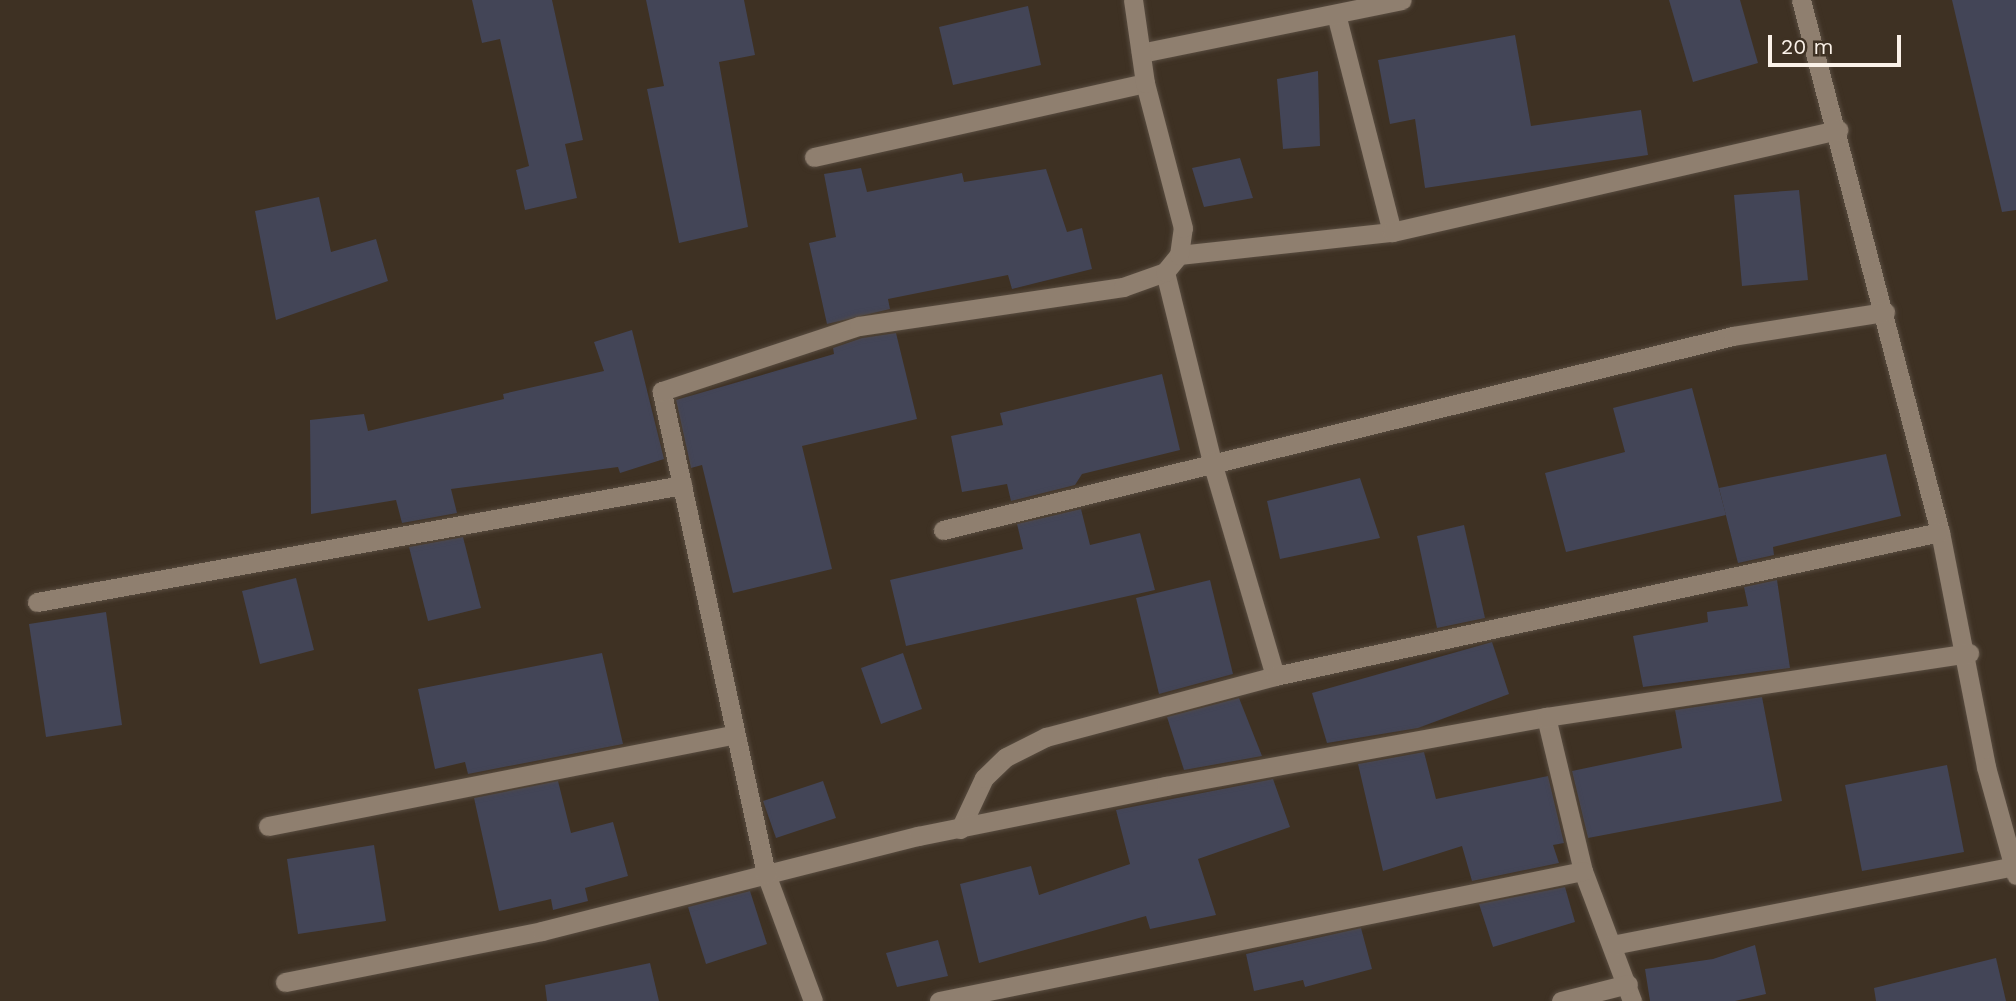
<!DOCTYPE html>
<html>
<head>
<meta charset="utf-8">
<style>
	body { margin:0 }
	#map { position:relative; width:2016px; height:1001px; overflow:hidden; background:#3e3123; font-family:"Work Sans",sans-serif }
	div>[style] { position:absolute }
	.building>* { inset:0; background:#434557 }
	.roads { filter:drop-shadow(0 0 2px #584c40) drop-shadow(0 0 2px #584c40) }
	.minor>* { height:19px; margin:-9.5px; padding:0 9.5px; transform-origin:9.5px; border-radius:9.5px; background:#8f7f6f }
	span { translate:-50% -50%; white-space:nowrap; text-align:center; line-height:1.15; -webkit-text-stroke:5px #3e3123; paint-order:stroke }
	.scale { position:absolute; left:1768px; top:35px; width:133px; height:32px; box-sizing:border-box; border:4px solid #fbf2e9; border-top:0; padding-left:9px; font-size:21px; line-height:24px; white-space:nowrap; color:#fbf2e9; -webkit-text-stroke:5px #3e3123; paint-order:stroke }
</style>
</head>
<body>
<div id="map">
	<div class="building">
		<div style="clip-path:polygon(472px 0,552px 0,583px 140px,565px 144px,577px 198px,525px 210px,516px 170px,529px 166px,500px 39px,482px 43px)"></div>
		<div style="clip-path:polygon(646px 0,744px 0,755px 55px,719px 62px,748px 227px,679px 243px,647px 89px,664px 86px)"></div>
		<div style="clip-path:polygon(1669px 0,1740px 0,1758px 63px,1693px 82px)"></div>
		<div style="clip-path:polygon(1952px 0,2016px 0,2016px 210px,2002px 212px)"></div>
		<div style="clip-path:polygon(1028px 6px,1041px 65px,953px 85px,939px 27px)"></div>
		<div style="clip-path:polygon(1515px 35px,1531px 126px,1641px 110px,1648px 155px,1425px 188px,1415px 119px,1390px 124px,1378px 60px)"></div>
		<div style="clip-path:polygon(1318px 71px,1320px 146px,1283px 149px,1277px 79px)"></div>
		<div style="clip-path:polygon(1240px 158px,1253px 198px,1204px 207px,1192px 168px)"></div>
		<div style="clip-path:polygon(861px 168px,867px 192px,962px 173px,964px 182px,1046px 169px,1067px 232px,1082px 228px,1092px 269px,1012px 289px,1008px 275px,888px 299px,890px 309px,827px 324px,809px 243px,836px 237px,824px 174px)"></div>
		<div style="clip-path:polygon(1799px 190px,1808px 280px,1742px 286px,1734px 195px)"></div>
		<div style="clip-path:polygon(319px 197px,331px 252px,376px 239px,388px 281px,276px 320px,255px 211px)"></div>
		<div style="clip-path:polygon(632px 330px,664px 459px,620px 473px,618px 467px,451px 489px,457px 513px,402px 523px,396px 500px,311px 514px,310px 420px,364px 414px,368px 431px,504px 399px,503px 394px,604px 371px,594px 342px)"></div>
		<div style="clip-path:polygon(896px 333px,917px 419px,802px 446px,832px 569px,733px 593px,702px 465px,691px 468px,676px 400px,834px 354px,833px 348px,862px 338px)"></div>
		<div style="clip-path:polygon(1162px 374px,1180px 450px,1082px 474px,1075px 485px,1011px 501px,1007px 484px,962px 492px,951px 436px,1003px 425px,1000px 413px)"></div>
		<div style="clip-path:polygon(1692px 388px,1726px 515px,1566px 552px,1545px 473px,1625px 452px,1613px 408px)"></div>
		<div style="clip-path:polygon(1886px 454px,1901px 516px,1773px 547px,1774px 555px,1738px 563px,1719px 488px)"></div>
		<div style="clip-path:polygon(1360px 478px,1380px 538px,1280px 559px,1267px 501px)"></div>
		<div style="clip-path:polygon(1081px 509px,1090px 545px,1140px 533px,1155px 590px,906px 646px,890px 580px,1023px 549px,1017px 524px)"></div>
		<div style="clip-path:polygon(1464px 525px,1485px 618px,1437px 628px,1417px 536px)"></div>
		<div style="clip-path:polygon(463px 537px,481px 608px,428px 621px,409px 547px)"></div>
		<div style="clip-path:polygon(296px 578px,314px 650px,260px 664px,242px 591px)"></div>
		<div style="clip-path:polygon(1210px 580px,1233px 674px,1159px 694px,1136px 598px)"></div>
		<div style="clip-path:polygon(1777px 580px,1790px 668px,1643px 687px,1633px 636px,1708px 622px,1707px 612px,1748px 606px,1744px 587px)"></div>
		<div style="clip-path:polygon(106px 612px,122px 725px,46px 737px,29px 624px)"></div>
		<div style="clip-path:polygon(1492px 642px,1509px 694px,1418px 728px,1327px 743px,1312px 693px)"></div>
		<div style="clip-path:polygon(602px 653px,623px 744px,468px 774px,465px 762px,435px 769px,418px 689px)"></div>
		<div style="clip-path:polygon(903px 653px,922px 709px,881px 724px,861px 668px)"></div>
		<div style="clip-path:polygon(1762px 697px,1782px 801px,1588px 838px,1572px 771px,1682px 748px,1675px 710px)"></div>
		<div style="clip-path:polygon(1239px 698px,1262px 756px,1184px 770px,1167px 717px)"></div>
		<div style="clip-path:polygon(1424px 752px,1436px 799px,1548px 776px,1564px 843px,1553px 845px,1559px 863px,1472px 881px,1462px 846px,1383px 871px,1358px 764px)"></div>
		<div style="clip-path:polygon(1947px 765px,1964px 852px,1862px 871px,1845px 785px)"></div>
		<div style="clip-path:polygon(1273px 779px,1290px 827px,1198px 859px,1216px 915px,1150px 929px,1146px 916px,979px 963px,960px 884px,1031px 866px,1039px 895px,1130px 864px,1116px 810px)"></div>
		<div style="clip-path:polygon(558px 781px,571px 833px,613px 822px,628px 876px,585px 888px,588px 901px,553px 910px,551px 899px,499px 911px,474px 798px)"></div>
		<div style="clip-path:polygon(823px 781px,836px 818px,776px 838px,763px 801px)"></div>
		<div style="clip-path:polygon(374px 845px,386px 921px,298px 934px,287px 859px)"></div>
		<div style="clip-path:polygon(1565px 887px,1575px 922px,1493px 947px,1479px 904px)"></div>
		<div style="clip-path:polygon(750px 891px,767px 944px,706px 964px,688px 907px)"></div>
		<div style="clip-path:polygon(1361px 928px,1372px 969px,1305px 987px,1303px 980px,1254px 991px,1246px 954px)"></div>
		<div style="clip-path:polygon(938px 940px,948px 976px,897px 987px,886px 953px)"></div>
		<div style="clip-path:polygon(1755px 945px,1766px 994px,1735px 1001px,1650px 1001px,1645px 969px,1713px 959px)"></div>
		<div style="clip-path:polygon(1996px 958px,2006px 1001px,1876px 1001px,1874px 988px)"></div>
		<div style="clip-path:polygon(650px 963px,659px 1001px,547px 1001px,545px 985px)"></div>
	</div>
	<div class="roads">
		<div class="minor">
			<div style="left:1801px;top:0;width:550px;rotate:75.36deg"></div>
			<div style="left:1940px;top:532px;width:239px;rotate:78.9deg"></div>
			<div style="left:1986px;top:767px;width:112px;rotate:74.5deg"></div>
			<div style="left:1336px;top:14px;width:225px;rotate:75.6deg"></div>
			<div style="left:1141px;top:53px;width:266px;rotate:-11.5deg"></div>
			<div style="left:814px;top:157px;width:339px;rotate:-12.6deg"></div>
			<div style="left:1179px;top:255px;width:214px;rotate:-6.2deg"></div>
			<div style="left:1392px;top:232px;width:458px;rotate:-12.9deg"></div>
			<div style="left:1165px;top:272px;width:196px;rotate:76.1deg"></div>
			<div style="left:1212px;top:462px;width:223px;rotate:73.6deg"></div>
			<div style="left:943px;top:530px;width:813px;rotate:-13.8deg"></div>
			<div style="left:1733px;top:336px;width:154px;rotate:-9deg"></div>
			<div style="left:37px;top:602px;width:656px;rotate:-10.28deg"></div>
			<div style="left:1546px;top:717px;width:158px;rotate:76.5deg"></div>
			<div style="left:1583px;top:871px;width:139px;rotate:69.3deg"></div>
			<div style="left:268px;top:826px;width:476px;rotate:-11.1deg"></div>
			<div style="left:960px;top:829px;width:56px;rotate:-64.8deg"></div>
			<div style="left:984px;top:778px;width:30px;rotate:-44deg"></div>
			<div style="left:1006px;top:757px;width:45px;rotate:-26.6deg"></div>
			<div style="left:1046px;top:737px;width:237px;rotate:-14.9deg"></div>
			<div style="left:1275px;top:676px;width:680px;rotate:-12.22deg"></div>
			<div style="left:1612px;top:945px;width:410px;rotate:-11.1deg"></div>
			<div style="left:285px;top:982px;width:262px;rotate:-11.2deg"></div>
			<div style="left:542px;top:931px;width:388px;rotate:-14.2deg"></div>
			<div style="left:918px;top:836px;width:253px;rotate:-11.4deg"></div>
			<div style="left:1166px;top:786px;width:386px;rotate:-10.3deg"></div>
			<div style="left:1546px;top:717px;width:428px;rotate:-8.6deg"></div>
			<div style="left:813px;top:1001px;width:135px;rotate:-110.3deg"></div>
			<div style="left:766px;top:874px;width:494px;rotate:-102.2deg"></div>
			<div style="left:662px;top:391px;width:207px;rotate:-18.3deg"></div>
			<div style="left:859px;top:326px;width:267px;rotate:-8.4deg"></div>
			<div style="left:1123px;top:287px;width:45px;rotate:-19.7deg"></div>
			<div style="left:1165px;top:272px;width:22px;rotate:-51deg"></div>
			<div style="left:1179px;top:255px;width:27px;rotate:-82deg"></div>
			<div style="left:1183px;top:228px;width:150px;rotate:-104.7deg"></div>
			<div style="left:1145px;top:83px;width:84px;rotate:-98.2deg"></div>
			<div style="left:939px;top:1001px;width:657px;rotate:-11.41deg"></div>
			<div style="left:1561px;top:1001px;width:69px;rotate:-14.2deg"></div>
		</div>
	</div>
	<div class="scale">20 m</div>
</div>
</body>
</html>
